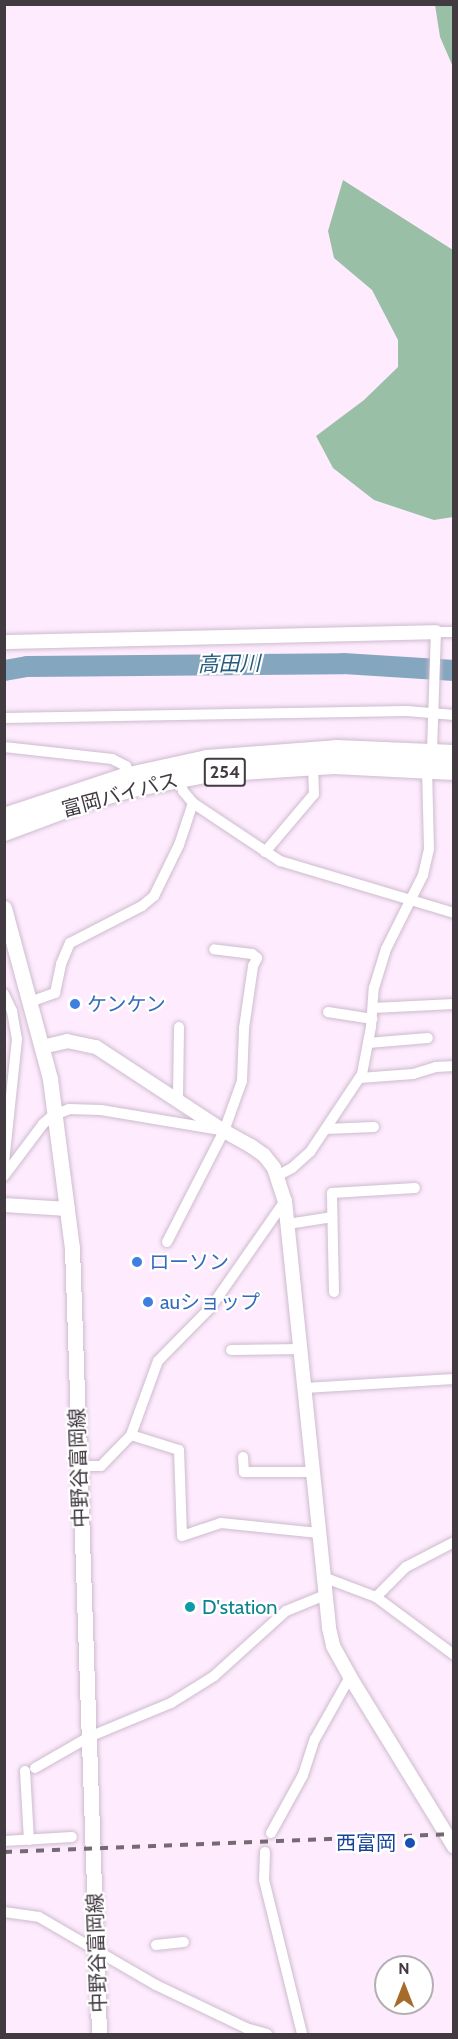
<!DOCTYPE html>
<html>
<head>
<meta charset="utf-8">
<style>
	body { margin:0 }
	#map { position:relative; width:458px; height:2039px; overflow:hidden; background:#feecfe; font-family:Cabin,"Noto Sans JP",sans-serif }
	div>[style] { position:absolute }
	.forest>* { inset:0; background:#9abfa7 }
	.river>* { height:21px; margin:-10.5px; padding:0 10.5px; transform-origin:10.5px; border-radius:10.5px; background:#85a6bf }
	.roads { filter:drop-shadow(0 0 2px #cdbccd) drop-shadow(0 0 2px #cdbccd) }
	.minor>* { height:10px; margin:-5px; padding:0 5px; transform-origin:5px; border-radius:5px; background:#fff }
	.tertiary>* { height:14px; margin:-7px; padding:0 7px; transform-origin:7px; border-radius:7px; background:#fff }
	.secondary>* { height:15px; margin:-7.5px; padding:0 7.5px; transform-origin:7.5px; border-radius:7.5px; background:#fff }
	.trunk>* { height:18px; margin:-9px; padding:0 9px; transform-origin:9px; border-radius:9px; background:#fff }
	.rail>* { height:4px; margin-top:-2px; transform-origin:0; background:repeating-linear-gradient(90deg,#746a74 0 8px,transparent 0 16px) }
	.dots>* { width:16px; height:16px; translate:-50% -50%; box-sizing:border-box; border:3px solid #fff; border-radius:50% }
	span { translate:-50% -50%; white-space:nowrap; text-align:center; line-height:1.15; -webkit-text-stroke:4.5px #fff; paint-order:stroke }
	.shield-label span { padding:2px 4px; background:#fff; border:2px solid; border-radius:4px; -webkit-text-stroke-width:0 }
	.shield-label { font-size:18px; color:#413a41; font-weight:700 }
	.street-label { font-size:20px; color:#413a41 }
	.shop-label { font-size:20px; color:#366cbe }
	.left { translate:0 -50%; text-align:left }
	.culture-label { font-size:20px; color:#0d838f }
	.transit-label { font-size:20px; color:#164399 }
	.right { translate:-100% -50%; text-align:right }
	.water-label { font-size:21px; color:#255b7f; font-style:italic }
	.frame { position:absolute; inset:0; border:6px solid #413a41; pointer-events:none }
	.north { position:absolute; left:374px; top:1955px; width:60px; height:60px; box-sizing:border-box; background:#fff; border:2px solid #b3b0b3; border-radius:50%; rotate:0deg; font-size:16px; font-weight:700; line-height:24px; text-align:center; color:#413a41 }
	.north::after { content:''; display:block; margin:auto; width:21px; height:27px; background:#a56b2a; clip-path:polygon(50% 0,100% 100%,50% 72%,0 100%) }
</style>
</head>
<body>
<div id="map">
	<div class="forest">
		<div style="clip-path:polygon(435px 5px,453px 5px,453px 67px,440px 37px)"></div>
		<div style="clip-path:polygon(343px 180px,453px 250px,453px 517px,434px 520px,374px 500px,333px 468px,316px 436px,364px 400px,398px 367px,398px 340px,372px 290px,334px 258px,328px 231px)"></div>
	</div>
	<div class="river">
		<div style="left:4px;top:670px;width:23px;rotate:-10deg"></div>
		<div style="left:27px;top:666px;width:316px;rotate:-0.5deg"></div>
		<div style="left:343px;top:663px;width:111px;rotate:3.6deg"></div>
	</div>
	<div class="roads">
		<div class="minor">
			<div style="left:4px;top:718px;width:403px;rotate:-1deg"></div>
			<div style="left:407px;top:711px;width:47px;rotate:4.9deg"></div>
			<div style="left:4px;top:747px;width:109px;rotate:6.3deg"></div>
			<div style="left:112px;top:759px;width:16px;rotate:27deg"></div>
			<div style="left:126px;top:766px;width:11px;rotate:68deg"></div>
			<div style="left:179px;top:778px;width:14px;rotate:73deg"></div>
			<div style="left:183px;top:791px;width:16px;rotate:50deg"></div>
			<div style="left:193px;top:803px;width:105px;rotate:33.7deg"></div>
			<div style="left:280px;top:861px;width:182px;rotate:16.6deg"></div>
			<div style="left:265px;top:852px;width:76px;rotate:-49.8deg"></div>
			<div style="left:314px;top:794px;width:28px;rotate:-92deg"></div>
			<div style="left:4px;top:994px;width:19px;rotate:65deg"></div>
			<div style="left:12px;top:1011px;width:28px;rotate:80deg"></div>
			<div style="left:17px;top:1039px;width:125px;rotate:96deg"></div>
			<div style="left:30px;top:1002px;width:27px;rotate:-20deg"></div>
			<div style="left:55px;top:993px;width:30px;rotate:-78deg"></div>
			<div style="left:61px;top:964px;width:23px;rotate:-67deg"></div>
			<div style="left:70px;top:943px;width:81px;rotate:-27.2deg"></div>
			<div style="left:142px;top:906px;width:16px;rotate:-40deg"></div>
			<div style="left:154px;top:896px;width:57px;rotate:-63.9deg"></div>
			<div style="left:179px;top:845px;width:44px;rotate:-71.6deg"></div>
			<div style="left:373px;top:1008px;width:81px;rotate:-2.8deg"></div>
			<div style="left:328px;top:1012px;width:45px;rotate:9deg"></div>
			<div style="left:368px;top:1043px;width:60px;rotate:-4.8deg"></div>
			<div style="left:360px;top:1078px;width:53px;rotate:-4.3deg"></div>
			<div style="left:413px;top:1074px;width:24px;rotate:-17deg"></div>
			<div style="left:436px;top:1067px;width:18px;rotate:-3deg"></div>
			<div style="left:178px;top:1099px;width:72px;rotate:-89.2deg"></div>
			<div style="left:326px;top:1129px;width:48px;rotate:-2.4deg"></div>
			<div style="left:4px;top:1176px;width:65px;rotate:-53.1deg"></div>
			<div style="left:43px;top:1124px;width:12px;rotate:-42deg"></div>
			<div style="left:52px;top:1116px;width:18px;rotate:-22deg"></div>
			<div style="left:69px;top:1109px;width:32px;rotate:2deg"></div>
			<div style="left:101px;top:1110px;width:121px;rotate:9.5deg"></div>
			<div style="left:277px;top:1176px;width:17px;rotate:-28deg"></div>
			<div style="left:292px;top:1168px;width:24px;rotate:-42deg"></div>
			<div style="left:310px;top:1152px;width:94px;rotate:-56.3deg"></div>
			<div style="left:362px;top:1074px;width:48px;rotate:-79.2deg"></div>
			<div style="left:371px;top:1027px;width:39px;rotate:-86deg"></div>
			<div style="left:374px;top:988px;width:41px;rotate:-72.9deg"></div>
			<div style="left:386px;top:949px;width:83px;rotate:-63.4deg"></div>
			<div style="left:423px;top:875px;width:27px;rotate:-77deg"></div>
			<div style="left:429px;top:849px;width:81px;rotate:-91.4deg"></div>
			<div style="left:427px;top:768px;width:18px;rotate:-74deg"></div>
			<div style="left:432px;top:751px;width:119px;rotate:-88.1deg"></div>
			<div style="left:436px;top:632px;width:18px"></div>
			<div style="left:288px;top:1224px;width:45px;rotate:-9deg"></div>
			<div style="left:167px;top:1242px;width:125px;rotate:-62.8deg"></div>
			<div style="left:224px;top:1131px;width:53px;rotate:-70.2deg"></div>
			<div style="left:242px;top:1081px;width:53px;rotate:-87.8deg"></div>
			<div style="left:244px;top:1028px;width:63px;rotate:-81.7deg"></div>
			<div style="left:253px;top:966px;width:9px;rotate:-63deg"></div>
			<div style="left:257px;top:958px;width:6px;rotate:-141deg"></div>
			<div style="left:252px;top:954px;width:38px;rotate:-173deg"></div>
			<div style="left:334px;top:1292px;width:99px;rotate:-91.2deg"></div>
			<div style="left:332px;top:1193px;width:83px;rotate:-3.4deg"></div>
			<div style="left:231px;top:1350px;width:69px;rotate:-0.8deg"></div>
			<div style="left:305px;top:1388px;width:149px;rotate:-3.5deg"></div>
			<div style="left:131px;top:1435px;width:50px;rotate:17.4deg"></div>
			<div style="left:179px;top:1450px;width:86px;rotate:88deg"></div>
			<div style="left:182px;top:1536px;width:41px;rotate:-18.4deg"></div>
			<div style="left:221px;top:1523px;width:98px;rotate:5.9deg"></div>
			<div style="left:243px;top:1457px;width:15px;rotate:86deg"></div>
			<div style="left:244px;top:1472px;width:68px"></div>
			<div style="left:79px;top:1466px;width:22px"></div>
			<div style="left:101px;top:1466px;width:43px;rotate:-45.9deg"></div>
			<div style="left:131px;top:1435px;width:79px;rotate:-70deg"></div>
			<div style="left:158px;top:1361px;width:76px;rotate:-45.5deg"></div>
			<div style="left:211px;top:1307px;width:129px;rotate:-55.1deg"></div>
			<div style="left:323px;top:1577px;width:57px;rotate:20.7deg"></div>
			<div style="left:376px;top:1597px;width:97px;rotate:36.6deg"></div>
			<div style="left:376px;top:1597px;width:42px;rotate:-45deg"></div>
			<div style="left:406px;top:1567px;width:54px;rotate:-27.5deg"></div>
			<div style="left:35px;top:1768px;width:62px;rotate:-29.9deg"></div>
			<div style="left:89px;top:1737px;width:89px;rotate:-22.5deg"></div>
			<div style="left:171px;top:1703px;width:51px;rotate:-32.1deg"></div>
			<div style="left:214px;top:1676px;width:97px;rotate:-42.1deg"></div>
			<div style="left:286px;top:1611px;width:42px;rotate:-22.3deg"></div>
			<div style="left:25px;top:1771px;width:69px;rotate:86.7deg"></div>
			<div style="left:271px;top:1833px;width:66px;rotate:-61.1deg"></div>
			<div style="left:303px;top:1775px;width:38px;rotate:-72deg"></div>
			<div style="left:315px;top:1739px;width:71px;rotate:-60.6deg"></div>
			<div style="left:4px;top:1841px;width:68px;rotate:-3.4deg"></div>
			<div style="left:265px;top:1852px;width:28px;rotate:92deg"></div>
			<div style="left:264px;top:1880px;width:159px;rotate:76.1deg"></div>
			<div style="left:4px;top:1912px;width:35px;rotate:8deg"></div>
			<div style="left:39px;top:1917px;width:135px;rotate:30.2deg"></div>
			<div style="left:156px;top:1985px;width:100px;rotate:25.5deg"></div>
			<div style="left:246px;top:2028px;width:22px;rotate:16deg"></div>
			<div style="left:156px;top:1945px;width:28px;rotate:-6deg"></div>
		</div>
		<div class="tertiary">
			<div style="left:4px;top:642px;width:432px;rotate:-1.3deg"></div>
			<div style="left:42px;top:1047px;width:26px;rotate:-13deg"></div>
			<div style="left:67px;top:1041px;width:30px;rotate:12deg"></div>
			<div style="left:96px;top:1047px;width:153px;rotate:33.3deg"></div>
			<div style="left:224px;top:1131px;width:31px;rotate:29deg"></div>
			<div style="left:251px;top:1146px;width:16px;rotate:35deg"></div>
			<div style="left:264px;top:1155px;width:16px;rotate:52deg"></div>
			<div style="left:274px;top:1168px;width:35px;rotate:72deg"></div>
			<div style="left:285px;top:1201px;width:429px;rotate:84.1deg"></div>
			<div style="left:329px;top:1628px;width:18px;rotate:77deg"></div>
			<div style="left:333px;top:1646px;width:35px;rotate:61deg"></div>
			<div style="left:350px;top:1677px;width:199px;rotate:58.5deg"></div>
			<div style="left:4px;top:1205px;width:64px;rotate:3.6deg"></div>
		</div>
		<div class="secondary">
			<div style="left:4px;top:908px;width:177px;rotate:74.9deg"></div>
			<div style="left:50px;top:1079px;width:170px;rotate:82.6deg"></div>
			<div style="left:72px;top:1248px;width:786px;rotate:88.03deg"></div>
		</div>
		<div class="trunk">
			<div style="left:4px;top:817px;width:127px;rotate:-18.3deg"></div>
			<div style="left:125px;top:777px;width:84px;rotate:-12.4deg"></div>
			<div style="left:207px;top:759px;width:129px;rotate:-4.4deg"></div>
			<div style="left:336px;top:749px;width:118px;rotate:2.4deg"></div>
			<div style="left:4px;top:832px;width:80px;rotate:-20.5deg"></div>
			<div style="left:79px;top:804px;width:51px;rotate:-17deg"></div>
			<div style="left:128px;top:789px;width:84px;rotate:-11deg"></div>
			<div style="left:210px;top:773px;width:124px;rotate:-3.7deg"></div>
			<div style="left:334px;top:765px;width:120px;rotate:2.9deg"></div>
		</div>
	</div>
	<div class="rail">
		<div style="left:4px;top:1852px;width:450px;rotate:-2.3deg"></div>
	</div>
	<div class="dots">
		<div style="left:75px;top:1004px;background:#3f7fe0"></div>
		<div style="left:137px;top:1262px;background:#3f7fe0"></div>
		<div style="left:148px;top:1302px;background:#3f7fe0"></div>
		<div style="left:190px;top:1607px;background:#0f9aa8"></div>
		<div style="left:410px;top:1843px;background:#1a4fb4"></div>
	</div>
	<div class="shield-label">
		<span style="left:225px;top:772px">254</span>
	</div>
	<div class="street-label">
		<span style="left:120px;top:795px;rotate:-15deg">富岡バイパス</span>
		<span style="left:79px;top:1468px;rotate:-92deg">中野谷富岡線</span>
		<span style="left:97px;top:1953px;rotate:-92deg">中野谷富岡線</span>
	</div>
	<div class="shop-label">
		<span class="left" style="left:87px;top:1004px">ケンケン</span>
		<span class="left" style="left:149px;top:1262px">ローソン</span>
		<span class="left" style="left:160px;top:1302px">auショップ</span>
	</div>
	<div class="culture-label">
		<span class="left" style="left:202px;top:1607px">D'station</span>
	</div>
	<div class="transit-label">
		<span class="right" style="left:396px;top:1843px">西富岡</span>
	</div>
	<div class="water-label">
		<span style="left:229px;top:664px;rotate:-1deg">高田川</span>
	</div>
	<div class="frame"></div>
	<div class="north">N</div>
</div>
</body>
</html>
